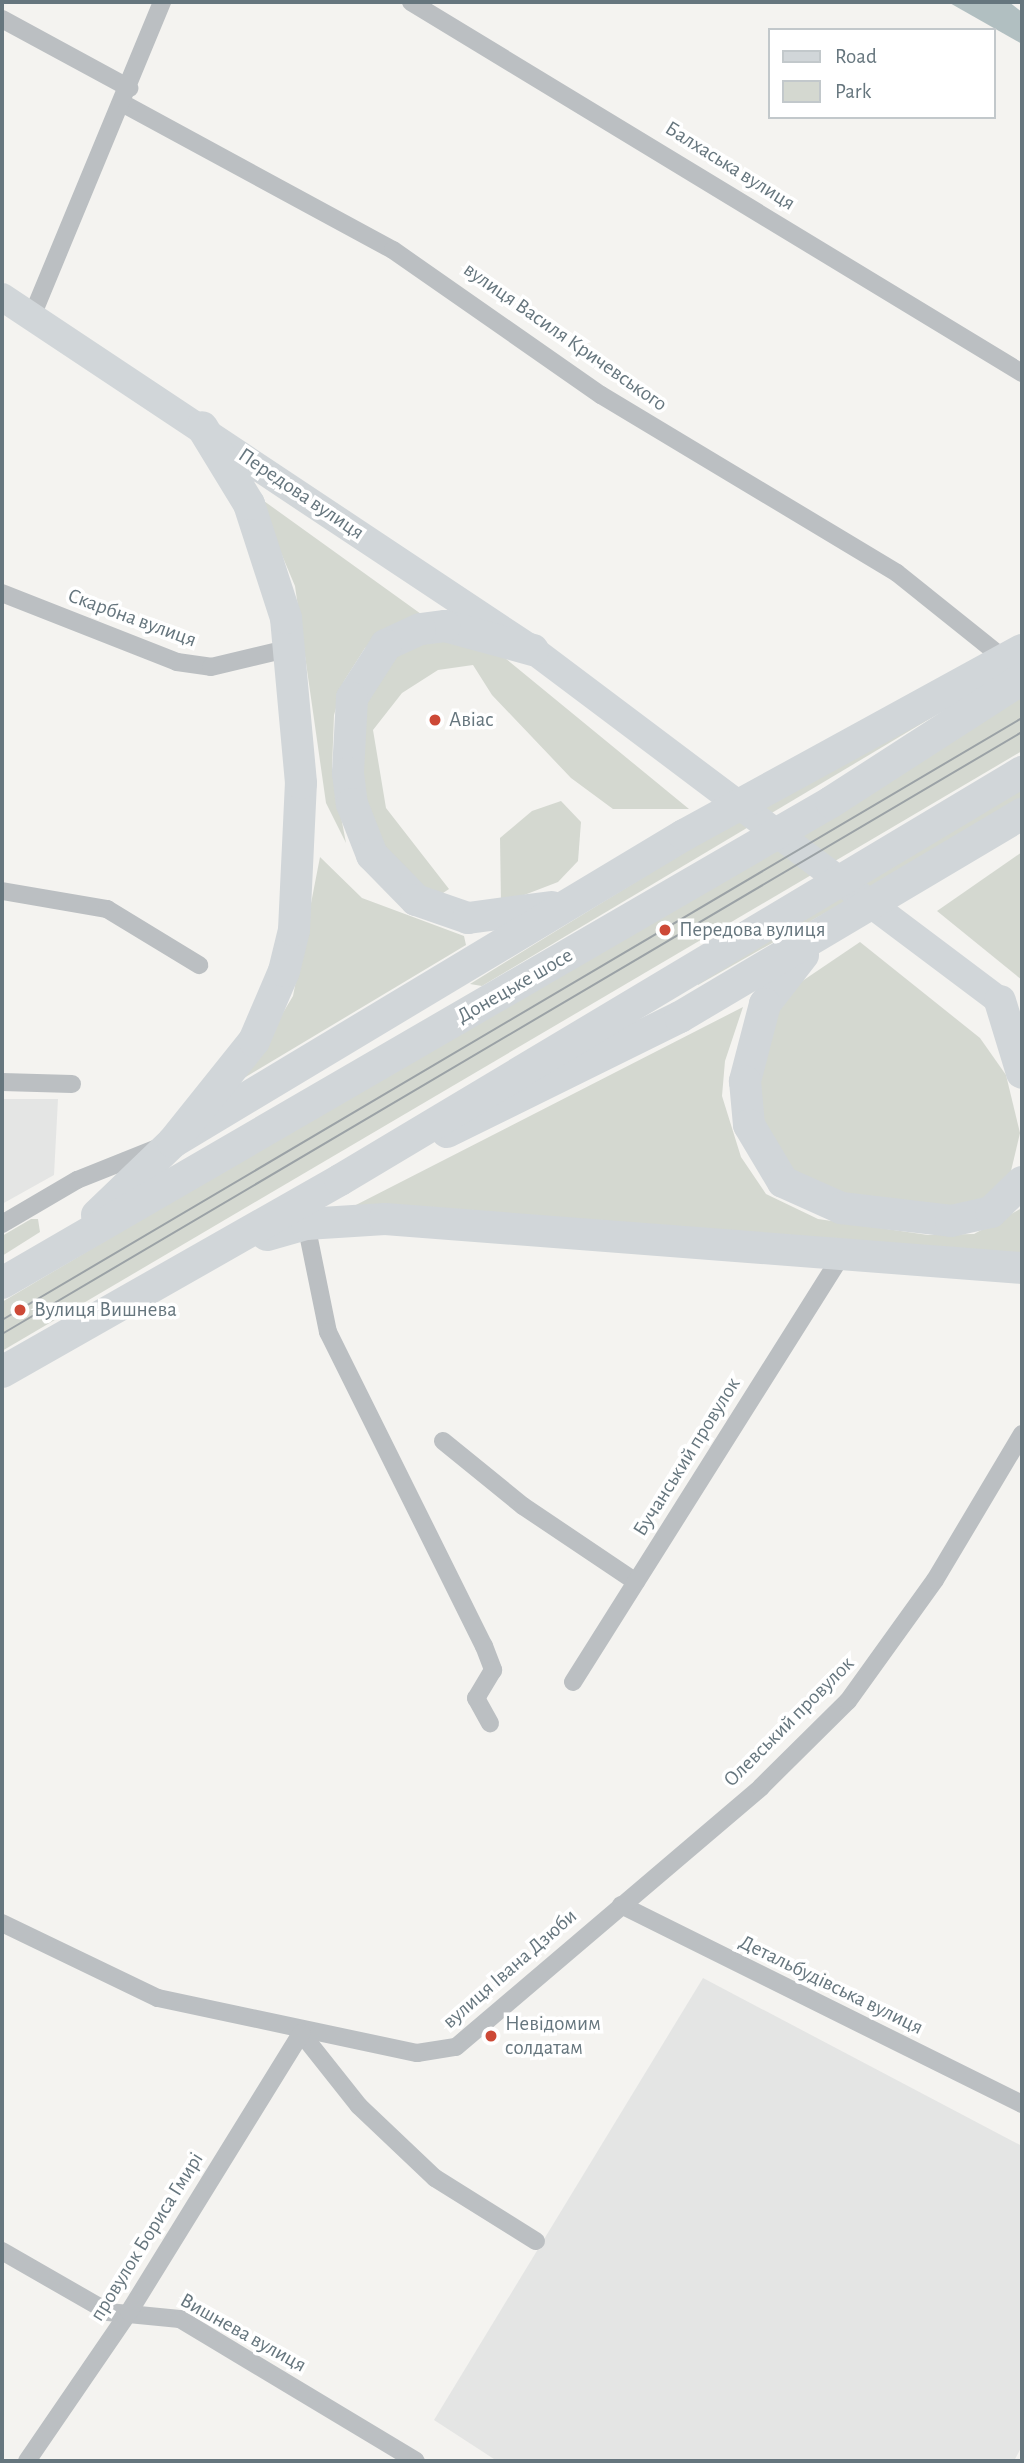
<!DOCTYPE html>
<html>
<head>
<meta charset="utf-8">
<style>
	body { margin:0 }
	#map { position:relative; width:1024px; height:2463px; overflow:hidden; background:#f4f3f0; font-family:"Alegreya Sans",sans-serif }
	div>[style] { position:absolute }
	.built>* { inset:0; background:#e4e5e4 }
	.green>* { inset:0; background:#d4d8d0 }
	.water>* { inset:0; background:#b1bfc1 }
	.street>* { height:18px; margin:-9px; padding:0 9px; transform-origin:9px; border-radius:9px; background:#bbbfc2 }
	.primary>* { height:28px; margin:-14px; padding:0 14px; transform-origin:14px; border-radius:14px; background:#d1d6d9 }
	.highway>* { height:32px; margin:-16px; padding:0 16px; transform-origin:16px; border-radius:16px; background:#d1d6d9 }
	.tram>* { height:2px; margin:-1px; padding:0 1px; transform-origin:1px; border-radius:1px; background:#9ba2a6 }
	.dots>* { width:19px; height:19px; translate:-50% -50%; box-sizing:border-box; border:4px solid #fff; border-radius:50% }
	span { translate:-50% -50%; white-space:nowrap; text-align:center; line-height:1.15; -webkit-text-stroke:7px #fff; paint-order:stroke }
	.street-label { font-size:21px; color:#66767e }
	.poi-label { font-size:21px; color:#66767e }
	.left { translate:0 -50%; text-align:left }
	.frame { position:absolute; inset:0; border:4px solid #66767e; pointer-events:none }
	.legend { position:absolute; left:768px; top:28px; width:228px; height:91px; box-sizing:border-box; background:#fff; border:2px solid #c2c8cb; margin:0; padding:9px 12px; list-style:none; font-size:21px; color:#66767e }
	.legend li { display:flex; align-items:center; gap:14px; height:35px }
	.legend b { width:35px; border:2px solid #c2c8cb }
</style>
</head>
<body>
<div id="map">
	<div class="built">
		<div style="clip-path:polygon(2px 1099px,58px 1099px,54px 1175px,2px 1204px)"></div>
		<div style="clip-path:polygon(703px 1978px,1022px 2146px,1022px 2446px,1014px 2461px,497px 2461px,434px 2420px)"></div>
	</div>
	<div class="green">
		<div style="clip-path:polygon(257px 496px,428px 619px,365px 648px,344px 681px,334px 715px,332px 769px,346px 843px,326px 803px,295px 586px)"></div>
		<div style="clip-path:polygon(437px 637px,505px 658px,689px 809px,613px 809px,571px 778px,492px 695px,473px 665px,438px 670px,402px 693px,373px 730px,386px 808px,449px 889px,437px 897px,415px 888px,374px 835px,363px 781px,365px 708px,386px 662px)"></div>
		<div style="clip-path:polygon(1022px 697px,1022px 751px,2px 1351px,2px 1302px)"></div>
		<div style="clip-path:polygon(928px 702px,936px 715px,482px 986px,470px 984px)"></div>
		<div style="clip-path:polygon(1022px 784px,1022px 801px,698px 985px,697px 982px)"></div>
		<div style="clip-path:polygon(561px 801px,581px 822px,578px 861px,558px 882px,501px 904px,500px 838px,532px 811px)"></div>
		<div style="clip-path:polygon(1022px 852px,1022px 980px,937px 911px)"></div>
		<div style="clip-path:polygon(320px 857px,362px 898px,464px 936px,466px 945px,244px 1078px,293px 996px)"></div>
		<div style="clip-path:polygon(860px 942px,980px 1038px,1006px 1075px,1020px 1133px,1011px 1171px,991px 1195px,963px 1208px,885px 1202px,802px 1183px,759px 1131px,757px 1051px,789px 990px)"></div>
		<div style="clip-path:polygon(743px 1007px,725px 1061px,722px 1096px,741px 1157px,766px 1194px,818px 1219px,928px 1235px,974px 1234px,1022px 1208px,1022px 1257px,350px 1208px)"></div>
		<div style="clip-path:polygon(31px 1219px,38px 1219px,40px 1232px,2px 1256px,2px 1236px)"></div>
	</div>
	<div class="water">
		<div style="clip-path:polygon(948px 2px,1009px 2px,1022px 12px,1022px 44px)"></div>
	</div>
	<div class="street">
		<div style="left:411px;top:2px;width:715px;rotate:31.27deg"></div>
		<div style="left:2px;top:19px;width:145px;rotate:28.5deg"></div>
		<div style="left:122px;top:103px;width:308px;rotate:28.5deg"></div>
		<div style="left:393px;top:250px;width:254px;rotate:34.9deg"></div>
		<div style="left:601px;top:395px;width:345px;rotate:31deg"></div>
		<div style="left:897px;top:573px;width:134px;rotate:38.7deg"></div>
		<div style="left:1002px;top:657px;width:11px;rotate:-45deg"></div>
		<div style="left:32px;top:316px;width:340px;rotate:-67.5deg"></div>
		<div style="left:2px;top:593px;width:188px;rotate:21.5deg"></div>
		<div style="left:177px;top:662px;width:34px;rotate:8deg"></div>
		<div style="left:211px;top:667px;width:82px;rotate:-13.4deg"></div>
		<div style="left:2px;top:891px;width:107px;rotate:9.7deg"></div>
		<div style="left:107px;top:909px;width:108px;rotate:31.3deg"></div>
		<div style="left:2px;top:1082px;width:70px;rotate:1.6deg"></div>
		<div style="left:2px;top:1224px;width:87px;rotate:-30.4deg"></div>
		<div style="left:77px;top:1180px;width:84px;rotate:-21.7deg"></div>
		<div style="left:306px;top:1224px;width:110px;rotate:78.5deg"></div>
		<div style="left:328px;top:1332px;width:351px;rotate:63.6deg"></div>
		<div style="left:484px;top:1646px;width:26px;rotate:69deg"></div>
		<div style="left:493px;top:1670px;width:33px;rotate:121deg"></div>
		<div style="left:476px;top:1698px;width:29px;rotate:61deg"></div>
		<div style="left:443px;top:1441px;width:103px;rotate:39.1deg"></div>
		<div style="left:523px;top:1506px;width:136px;rotate:33.9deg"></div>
		<div style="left:573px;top:1682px;width:501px;rotate:-57.8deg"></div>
		<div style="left:621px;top:1905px;width:448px;rotate:26.4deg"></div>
		<div style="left:2px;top:1923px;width:173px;rotate:25.7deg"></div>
		<div style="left:158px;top:1998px;width:265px;rotate:12deg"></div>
		<div style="left:417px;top:2053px;width:39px;rotate:-9deg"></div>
		<div style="left:456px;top:2047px;width:401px;rotate:-40.4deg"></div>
		<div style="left:761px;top:1787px;width:122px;rotate:-44.7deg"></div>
		<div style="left:848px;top:1701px;width:149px;rotate:-54.3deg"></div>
		<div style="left:935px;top:1580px;width:170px;rotate:-59.2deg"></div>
		<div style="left:301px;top:2033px;width:93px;rotate:51.5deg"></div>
		<div style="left:359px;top:2106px;width:105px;rotate:43.5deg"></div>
		<div style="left:435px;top:2178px;width:119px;rotate:32deg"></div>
		<div style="left:2px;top:2251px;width:122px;rotate:29.9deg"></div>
		<div style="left:108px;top:2312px;width:72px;rotate:5.6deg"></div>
		<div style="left:180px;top:2319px;width:275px;rotate:31deg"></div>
		<div style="left:27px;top:2461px;width:181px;rotate:-55.6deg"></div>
		<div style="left:129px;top:2312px;width:328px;rotate:-58.3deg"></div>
	</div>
	<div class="primary">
		<div style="left:2px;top:297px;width:638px;rotate:33.62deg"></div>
		<div style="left:533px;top:650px;width:584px;rotate:36.93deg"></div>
	</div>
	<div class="highway">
		<div style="left:533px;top:650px;width:91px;rotate:-164.7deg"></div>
		<div style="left:445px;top:626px;width:25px;rotate:173deg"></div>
		<div style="left:420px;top:629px;width:38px;rotate:155deg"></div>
		<div style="left:386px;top:645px;width:63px;rotate:122.7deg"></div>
		<div style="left:352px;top:698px;width:75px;rotate:93.1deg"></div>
		<div style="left:348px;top:773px;width:31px;rotate:83deg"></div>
		<div style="left:352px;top:804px;width:55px;rotate:68.6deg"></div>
		<div style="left:372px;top:855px;width:63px;rotate:45.6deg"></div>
		<div style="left:416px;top:900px;width:55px;rotate:19.1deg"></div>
		<div style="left:468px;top:918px;width:84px;rotate:-7.5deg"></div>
		<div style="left:803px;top:955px;width:62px;rotate:127.8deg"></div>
		<div style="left:765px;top:1004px;width:80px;rotate:104.6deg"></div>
		<div style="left:745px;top:1081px;width:44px;rotate:84.8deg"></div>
		<div style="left:749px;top:1125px;width:66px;rotate:59.2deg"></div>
		<div style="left:783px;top:1182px;width:64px;rotate:24.1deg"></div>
		<div style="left:841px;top:1208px;width:111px;rotate:6.7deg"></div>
		<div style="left:951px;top:1221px;width:41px;rotate:-12.7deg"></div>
		<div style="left:991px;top:1212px;width:43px;rotate:-44.1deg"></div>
		<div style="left:1000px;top:1001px;width:75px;rotate:73deg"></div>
		<div style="left:447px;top:1132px;width:260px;rotate:-26.3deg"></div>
		<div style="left:680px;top:1017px;width:398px;rotate:-30.7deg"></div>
		<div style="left:173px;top:1142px;width:596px;rotate:-31deg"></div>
		<div style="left:684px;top:835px;width:385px;rotate:-28.7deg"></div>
		<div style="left:97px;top:1215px;width:105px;rotate:-43.8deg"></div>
		<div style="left:173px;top:1142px;width:129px;rotate:-51.3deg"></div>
		<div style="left:254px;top:1041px;width:76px;rotate:-66.8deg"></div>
		<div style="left:284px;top:971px;width:42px;rotate:-76.3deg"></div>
		<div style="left:294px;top:930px;width:147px;rotate:-87.3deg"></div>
		<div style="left:301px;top:783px;width:166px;rotate:-95.2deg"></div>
		<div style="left:286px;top:618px;width:120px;rotate:-108deg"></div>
		<div style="left:249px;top:504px;width:90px;rotate:-121.4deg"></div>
		<div style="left:267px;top:1235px;width:41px;rotate:-15.8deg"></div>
		<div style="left:306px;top:1224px;width:79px;rotate:-3.6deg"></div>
		<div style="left:385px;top:1219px;width:639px;rotate:4.4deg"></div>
		<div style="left:2px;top:1283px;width:958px;rotate:-30.12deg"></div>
		<div style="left:831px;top:802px;width:227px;rotate:-32.8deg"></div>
		<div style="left:2px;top:1372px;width:389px;rotate:-29.6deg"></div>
		<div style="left:340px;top:1180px;width:795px;rotate:-30.89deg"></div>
	</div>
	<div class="tram">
		<div style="left:2px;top:1320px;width:1184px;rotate:-30.55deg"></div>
		<div style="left:2px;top:1334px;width:1184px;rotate:-30.55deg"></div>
	</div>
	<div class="dots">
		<div style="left:435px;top:720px;background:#cd4937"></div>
		<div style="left:665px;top:930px;background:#cd4937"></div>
		<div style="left:20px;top:1310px;background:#cd4937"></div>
		<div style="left:491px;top:2036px;background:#cd4937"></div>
	</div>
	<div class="street-label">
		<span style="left:730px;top:166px;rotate:32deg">Балхаська вулиця</span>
		<span style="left:565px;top:337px;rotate:35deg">вулиця Василя Кричевського</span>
		<span style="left:301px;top:494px;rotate:34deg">Передова вулиця</span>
		<span style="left:132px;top:618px;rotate:20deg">Скарбна вулиця</span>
		<span style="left:515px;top:986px;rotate:-30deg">Донецьке шосе</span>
		<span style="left:687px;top:1457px;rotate:-58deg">Бучанський провулок</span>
		<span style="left:789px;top:1722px;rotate:-45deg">Олевський провулок</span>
		<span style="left:510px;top:1969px;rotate:-41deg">вулиця Івана Дзюби</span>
		<span style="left:831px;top:1985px;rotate:26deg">Детальбудівська вулиця</span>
		<span style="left:147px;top:2237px;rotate:-58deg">провулок Бориса Гмирі</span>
		<span style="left:243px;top:2333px;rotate:29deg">Вишнева вулиця</span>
	</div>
	<div class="poi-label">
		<span class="left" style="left:449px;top:720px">Авіас</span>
		<span class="left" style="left:679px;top:930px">Передова вулиця</span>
		<span class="left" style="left:34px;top:1310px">Вулиця Вишнева</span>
		<span class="left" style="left:505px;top:2036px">Невідомим<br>солдатам</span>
	</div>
	<div class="frame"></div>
	<ul class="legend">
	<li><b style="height:9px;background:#d1d6d9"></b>Road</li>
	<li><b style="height:19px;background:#d4d8d0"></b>Park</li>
	</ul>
</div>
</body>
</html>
